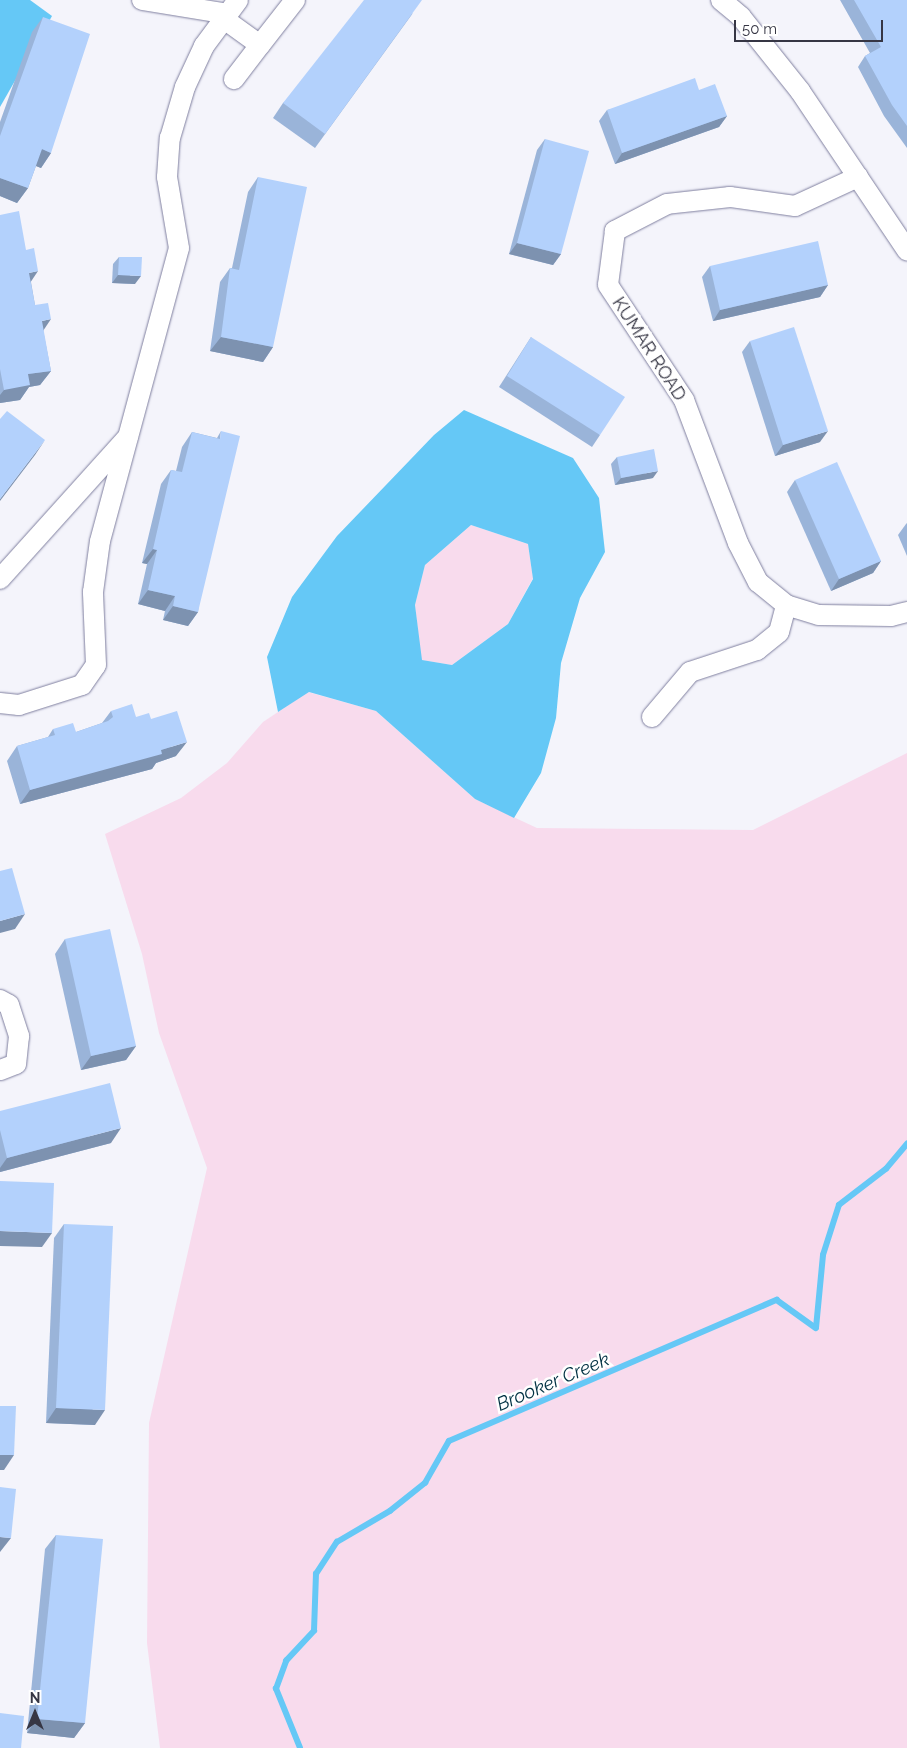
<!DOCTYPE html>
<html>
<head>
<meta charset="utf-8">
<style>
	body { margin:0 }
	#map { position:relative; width:907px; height:1748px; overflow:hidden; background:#f4f4fb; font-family:Raleway,sans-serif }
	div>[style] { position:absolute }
	.green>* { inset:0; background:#f8dbed }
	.water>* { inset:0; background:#65c8f6 }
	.stream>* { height:5.5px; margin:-2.75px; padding:0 2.75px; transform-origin:2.75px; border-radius:2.75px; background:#65c8f6 }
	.roads { filter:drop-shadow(0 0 1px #7f7f9f) drop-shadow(0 0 1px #7f7f9f) }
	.minor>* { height:20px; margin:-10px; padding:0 10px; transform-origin:10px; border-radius:10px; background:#fff }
	.wall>* { inset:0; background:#9ab4d9 }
	.shaded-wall>* { inset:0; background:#7d92b0 }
	.building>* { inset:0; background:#b3d1fc }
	span { translate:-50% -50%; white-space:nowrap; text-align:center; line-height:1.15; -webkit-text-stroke:5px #fff; paint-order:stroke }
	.street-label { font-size:18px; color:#363644 }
	.water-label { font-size:19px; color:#013042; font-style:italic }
	.north { position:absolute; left:10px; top:1688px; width:50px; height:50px; -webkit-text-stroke:4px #fff; paint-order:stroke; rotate:0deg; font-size:14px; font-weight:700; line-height:20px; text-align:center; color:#363644 }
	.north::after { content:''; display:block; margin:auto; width:18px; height:22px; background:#363644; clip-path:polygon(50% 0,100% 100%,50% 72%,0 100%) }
	.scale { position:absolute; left:734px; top:20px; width:149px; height:22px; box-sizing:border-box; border:2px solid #363644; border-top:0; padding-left:6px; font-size:15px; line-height:18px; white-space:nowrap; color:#363644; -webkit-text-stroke:4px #fff; paint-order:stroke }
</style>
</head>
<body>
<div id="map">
	<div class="green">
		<div style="clip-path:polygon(471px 525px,528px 544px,533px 578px,508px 624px,452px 665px,421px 660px,415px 605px,425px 565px)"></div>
		<div style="clip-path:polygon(308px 692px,376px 711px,475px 799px,537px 828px,753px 830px,907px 753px,907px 1748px,160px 1748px,147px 1643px,149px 1423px,207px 1168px,159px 1033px,142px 954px,105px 834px,181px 798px,227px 763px,263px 722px)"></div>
	</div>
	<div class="water">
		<div style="clip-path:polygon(0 0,30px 0,52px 16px,0 107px)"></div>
		<div style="clip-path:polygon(evenodd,464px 410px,573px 458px,599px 498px,605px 552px,580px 598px,561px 663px,556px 718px,541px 773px,514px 818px,475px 799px,376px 711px,309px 692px,278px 712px,267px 657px,292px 597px,337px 536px,434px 435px,464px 410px,471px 525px,528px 544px,533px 579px,508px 624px,452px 665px,422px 660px,415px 605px,425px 565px,471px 525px)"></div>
	</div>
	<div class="stream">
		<div style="left:300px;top:1748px;width:64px;rotate:-112.1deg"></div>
		<div style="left:276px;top:1689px;width:30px;rotate:-70deg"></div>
		<div style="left:286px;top:1661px;width:41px;rotate:-47deg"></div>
		<div style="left:314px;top:1631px;width:57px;rotate:-88deg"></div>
		<div style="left:316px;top:1574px;width:38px;rotate:-57deg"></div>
		<div style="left:337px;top:1542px;width:61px;rotate:-30.3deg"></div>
		<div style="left:390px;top:1511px;width:45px;rotate:-38.7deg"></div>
		<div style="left:425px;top:1483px;width:48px;rotate:-60.3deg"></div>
		<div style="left:449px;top:1441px;width:357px;rotate:-23.3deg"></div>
		<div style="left:777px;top:1300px;width:48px;rotate:35.7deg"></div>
		<div style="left:816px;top:1328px;width:73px;rotate:-84.5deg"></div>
		<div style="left:823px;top:1255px;width:52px;rotate:-72.3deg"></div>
		<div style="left:839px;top:1205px;width:59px;rotate:-37.5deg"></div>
		<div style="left:886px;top:1169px;width:33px;rotate:-50deg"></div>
	</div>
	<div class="roads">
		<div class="minor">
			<div style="left:142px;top:0;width:87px;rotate:9.2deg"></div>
			<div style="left:721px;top:0;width:26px;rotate:40deg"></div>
			<div style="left:741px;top:17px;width:95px;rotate:51.4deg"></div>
			<div style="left:800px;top:91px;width:192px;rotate:56.1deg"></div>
			<div style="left:224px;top:19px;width:44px;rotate:35.8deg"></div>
			<div style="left:260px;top:45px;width:43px;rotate:127.4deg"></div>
			<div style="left:260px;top:45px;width:57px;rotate:-52.1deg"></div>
			<div style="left:858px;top:177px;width:69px;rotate:155.3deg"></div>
			<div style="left:795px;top:206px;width:66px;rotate:-172.1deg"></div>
			<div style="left:730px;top:197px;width:63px;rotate:173.7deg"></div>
			<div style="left:667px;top:204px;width:59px;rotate:152.6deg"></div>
			<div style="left:615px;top:231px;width:54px;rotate:97.4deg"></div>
			<div style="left:608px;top:285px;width:138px;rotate:56.5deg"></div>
			<div style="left:684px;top:400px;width:153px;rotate:69.3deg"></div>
			<div style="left:738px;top:543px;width:44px;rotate:62.9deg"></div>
			<div style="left:758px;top:582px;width:36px;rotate:39deg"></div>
			<div style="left:786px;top:605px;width:34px;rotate:17deg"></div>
			<div style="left:819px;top:615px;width:72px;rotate:0.8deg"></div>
			<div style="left:891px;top:616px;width:16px;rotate:-14deg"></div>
			<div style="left:0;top:579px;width:191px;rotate:-48deg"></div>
			<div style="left:0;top:703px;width:19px;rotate:6deg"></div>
			<div style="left:19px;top:705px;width:66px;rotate:-17.6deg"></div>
			<div style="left:82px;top:685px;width:24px;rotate:-55deg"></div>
			<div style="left:96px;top:665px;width:73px;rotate:-92.4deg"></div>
			<div style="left:93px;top:592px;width:51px;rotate:-82.2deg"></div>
			<div style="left:100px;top:541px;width:303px;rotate:-74.9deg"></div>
			<div style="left:179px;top:248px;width:72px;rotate:-99.6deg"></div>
			<div style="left:167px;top:177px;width:39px;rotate:-86deg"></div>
			<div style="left:170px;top:138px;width:53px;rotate:-73.6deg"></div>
			<div style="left:185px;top:87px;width:45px;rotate:-65.1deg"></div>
			<div style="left:204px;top:46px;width:57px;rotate:-53.5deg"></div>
			<div style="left:652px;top:717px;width:59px;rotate:-49.8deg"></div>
			<div style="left:690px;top:672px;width:71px;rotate:-18.2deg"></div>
			<div style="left:757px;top:650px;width:28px;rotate:-39deg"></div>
			<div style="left:779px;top:632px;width:28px;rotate:-75deg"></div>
			<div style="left:0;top:1000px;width:10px;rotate:29deg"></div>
			<div style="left:9px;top:1005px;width:33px;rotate:72deg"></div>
			<div style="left:19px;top:1036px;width:28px;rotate:96deg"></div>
			<div style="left:16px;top:1064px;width:17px;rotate:159deg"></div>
		</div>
	</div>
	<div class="wall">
		<div style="clip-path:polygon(840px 0,907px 0,907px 148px,884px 116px,858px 67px,865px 56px,870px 53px)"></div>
		<div style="clip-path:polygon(413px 13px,315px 148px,273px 118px,283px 103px)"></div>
		<div style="clip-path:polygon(43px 17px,51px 153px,41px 168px,36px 166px,28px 188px,17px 203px,0 196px,0 122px,32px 32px)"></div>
		<div style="clip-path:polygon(699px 90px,727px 116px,719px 127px,615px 164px,599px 121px,607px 110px)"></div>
		<div style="clip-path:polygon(545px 139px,561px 254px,553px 265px,509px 254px,537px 150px)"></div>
		<div style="clip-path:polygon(258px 177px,273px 347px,263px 362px,210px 351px,220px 282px,230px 268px,232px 268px,248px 192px)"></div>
		<div style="clip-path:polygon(0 215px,31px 282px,35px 305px,43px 330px,51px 371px,40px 385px,29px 387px,20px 400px,0 403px)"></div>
		<div style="clip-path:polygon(119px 257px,135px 284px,112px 283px,113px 264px)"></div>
		<div style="clip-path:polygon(710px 266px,828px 285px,820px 297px,713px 321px,702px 277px)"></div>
		<div style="clip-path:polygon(531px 337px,600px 435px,592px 447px,499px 387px)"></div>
		<div style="clip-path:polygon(750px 341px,820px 442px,775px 456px,742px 352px)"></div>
		<div style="clip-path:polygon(221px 431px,198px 612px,188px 626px,163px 620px,165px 611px,138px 604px,147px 564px,142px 563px,161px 484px,171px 470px,176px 471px,182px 447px,192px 432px,217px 438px)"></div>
		<div style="clip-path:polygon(617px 457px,653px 478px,615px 485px,611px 464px)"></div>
		<div style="clip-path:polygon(795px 480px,881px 561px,873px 573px,831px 591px,787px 492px)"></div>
		<div style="clip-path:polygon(907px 523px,907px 556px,898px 535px,906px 524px)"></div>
		<div style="clip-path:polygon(111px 711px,136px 717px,151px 719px,176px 756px,156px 763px,152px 769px,20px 804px,7px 761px,17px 746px,48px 737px,53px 729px,76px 732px,102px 723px)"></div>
		<div style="clip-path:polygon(65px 939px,136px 1046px,126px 1060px,81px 1070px,55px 954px)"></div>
		<div style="clip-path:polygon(0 1111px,111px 1143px,0 1172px)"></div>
		<div style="clip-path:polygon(64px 1224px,95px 1425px,46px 1423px,54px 1238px)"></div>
		<div style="clip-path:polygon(56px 1535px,85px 1723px,74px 1738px,27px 1733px,45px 1549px)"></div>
	</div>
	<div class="shaded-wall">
		<div style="clip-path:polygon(727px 116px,719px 127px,615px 164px,622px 153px)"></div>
		<div style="clip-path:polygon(42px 149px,51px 153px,41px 168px,31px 164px)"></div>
		<div style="clip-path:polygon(0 178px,28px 188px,17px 203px,0 196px)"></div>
		<div style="clip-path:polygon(517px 243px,561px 254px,553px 265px,509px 254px)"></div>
		<div style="clip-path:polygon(38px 271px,28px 286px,29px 273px)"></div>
		<div style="clip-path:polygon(118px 275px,141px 276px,135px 284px,112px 283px)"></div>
		<div style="clip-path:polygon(828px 285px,820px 297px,713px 321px,720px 310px)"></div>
		<div style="clip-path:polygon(51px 319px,41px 334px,42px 321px)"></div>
		<div style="clip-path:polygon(221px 337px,273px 347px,263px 362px,210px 351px)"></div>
		<div style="clip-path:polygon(51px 371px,40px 385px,29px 387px,20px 400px,0 403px,0 395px,4px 390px,28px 374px)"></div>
		<div style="clip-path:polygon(828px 431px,820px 442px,775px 456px,783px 445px)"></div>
		<div style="clip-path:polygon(45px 440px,35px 455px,0 501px,0 499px)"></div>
		<div style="clip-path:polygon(658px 471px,653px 478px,615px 485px,621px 478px)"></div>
		<div style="clip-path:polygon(153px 549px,157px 550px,147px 564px,142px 563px)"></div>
		<div style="clip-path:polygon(881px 561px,873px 573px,831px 591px,839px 579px)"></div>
		<div style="clip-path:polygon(148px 590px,175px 596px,165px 611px,138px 604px)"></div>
		<div style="clip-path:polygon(173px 606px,198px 612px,188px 626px,163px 620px)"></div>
		<div style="clip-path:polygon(187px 742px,176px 756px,156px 763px,152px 769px,20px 804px,30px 790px)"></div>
		<div style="clip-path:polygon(25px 914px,15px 929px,0 933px,0 921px)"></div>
		<div style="clip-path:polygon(136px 1046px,126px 1060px,81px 1070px,91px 1056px)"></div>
		<div style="clip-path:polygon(121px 1128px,111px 1143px,0 1172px,0 1168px,7px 1158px)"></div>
		<div style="clip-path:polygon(0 1231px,52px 1233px,42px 1247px,0 1246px)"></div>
		<div style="clip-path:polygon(56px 1408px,105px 1410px,95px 1425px,46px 1423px)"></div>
		<div style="clip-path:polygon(0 1455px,14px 1455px,4px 1470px,0 1470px)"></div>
		<div style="clip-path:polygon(0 1537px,11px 1538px,0 1552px)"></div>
		<div style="clip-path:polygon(37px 1719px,85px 1723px,74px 1738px,27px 1733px)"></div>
	</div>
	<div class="building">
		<div style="clip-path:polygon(364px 0,422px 0,325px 134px,283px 103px)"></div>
		<div style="clip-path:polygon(854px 0,907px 0,907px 126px,892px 105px,865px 56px,881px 47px)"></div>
		<div style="clip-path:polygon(43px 17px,90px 34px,51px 153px,42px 149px,28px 188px,0 178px,0 136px)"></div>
		<div style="clip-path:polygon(695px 78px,699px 90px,715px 84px,727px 116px,622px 153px,607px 110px)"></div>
		<div style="clip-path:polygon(545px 139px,589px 151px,561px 254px,517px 243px)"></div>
		<div style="clip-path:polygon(258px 177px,307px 187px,273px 347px,221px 337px,230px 268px,239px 270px)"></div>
		<div style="clip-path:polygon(19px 211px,26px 250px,34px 248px,38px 271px,29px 273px,35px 305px,48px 303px,51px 319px,42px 321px,51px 371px,28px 374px,30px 385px,4px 390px,0 369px,0 215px)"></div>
		<div style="clip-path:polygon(818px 241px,828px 285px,720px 310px,710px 266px)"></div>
		<div style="clip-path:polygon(119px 257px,142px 257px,141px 276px,118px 275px)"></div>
		<div style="clip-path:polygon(794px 327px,828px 431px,783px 445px,750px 341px)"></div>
		<div style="clip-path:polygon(531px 337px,625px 397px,600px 435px,507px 376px)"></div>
		<div style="clip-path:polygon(7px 411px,45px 440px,0 499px,0 419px)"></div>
		<div style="clip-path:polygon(221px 431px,240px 436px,198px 612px,173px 606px,175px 596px,148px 590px,157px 550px,153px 549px,171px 470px,182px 472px,192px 432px,220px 439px)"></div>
		<div style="clip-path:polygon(654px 449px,658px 471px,621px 478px,617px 457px)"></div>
		<div style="clip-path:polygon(837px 462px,881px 561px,839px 579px,795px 480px)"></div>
		<div style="clip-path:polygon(132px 704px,136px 717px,149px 713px,151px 719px,177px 711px,187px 742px,161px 750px,162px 754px,30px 790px,17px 746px,55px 735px,53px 729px,73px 723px,76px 732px,108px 721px,113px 717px,111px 711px)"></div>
		<div style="clip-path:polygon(12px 868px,25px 914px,0 921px,0 871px)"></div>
		<div style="clip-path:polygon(110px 929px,136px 1046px,91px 1056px,65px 939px)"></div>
		<div style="clip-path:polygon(110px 1083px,121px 1128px,7px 1158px,0 1130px,0 1111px)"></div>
		<div style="clip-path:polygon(0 1181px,54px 1183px,52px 1233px,0 1231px)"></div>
		<div style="clip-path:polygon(64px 1224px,113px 1226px,105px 1410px,56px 1408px)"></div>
		<div style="clip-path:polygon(0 1406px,16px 1406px,14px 1455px,0 1455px)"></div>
		<div style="clip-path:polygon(0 1487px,16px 1489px,11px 1538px,0 1537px)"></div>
		<div style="clip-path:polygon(56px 1535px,103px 1539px,85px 1723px,37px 1719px)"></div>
		<div style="clip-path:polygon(0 1713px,24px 1716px,21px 1748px,0 1748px)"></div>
	</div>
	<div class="street-label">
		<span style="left:649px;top:349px;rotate:57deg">KUMAR ROAD</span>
	</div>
	<div class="water-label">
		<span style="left:553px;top:1382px;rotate:-23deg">Brooker Creek</span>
	</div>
	<div class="north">N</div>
	<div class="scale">50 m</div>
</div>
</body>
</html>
